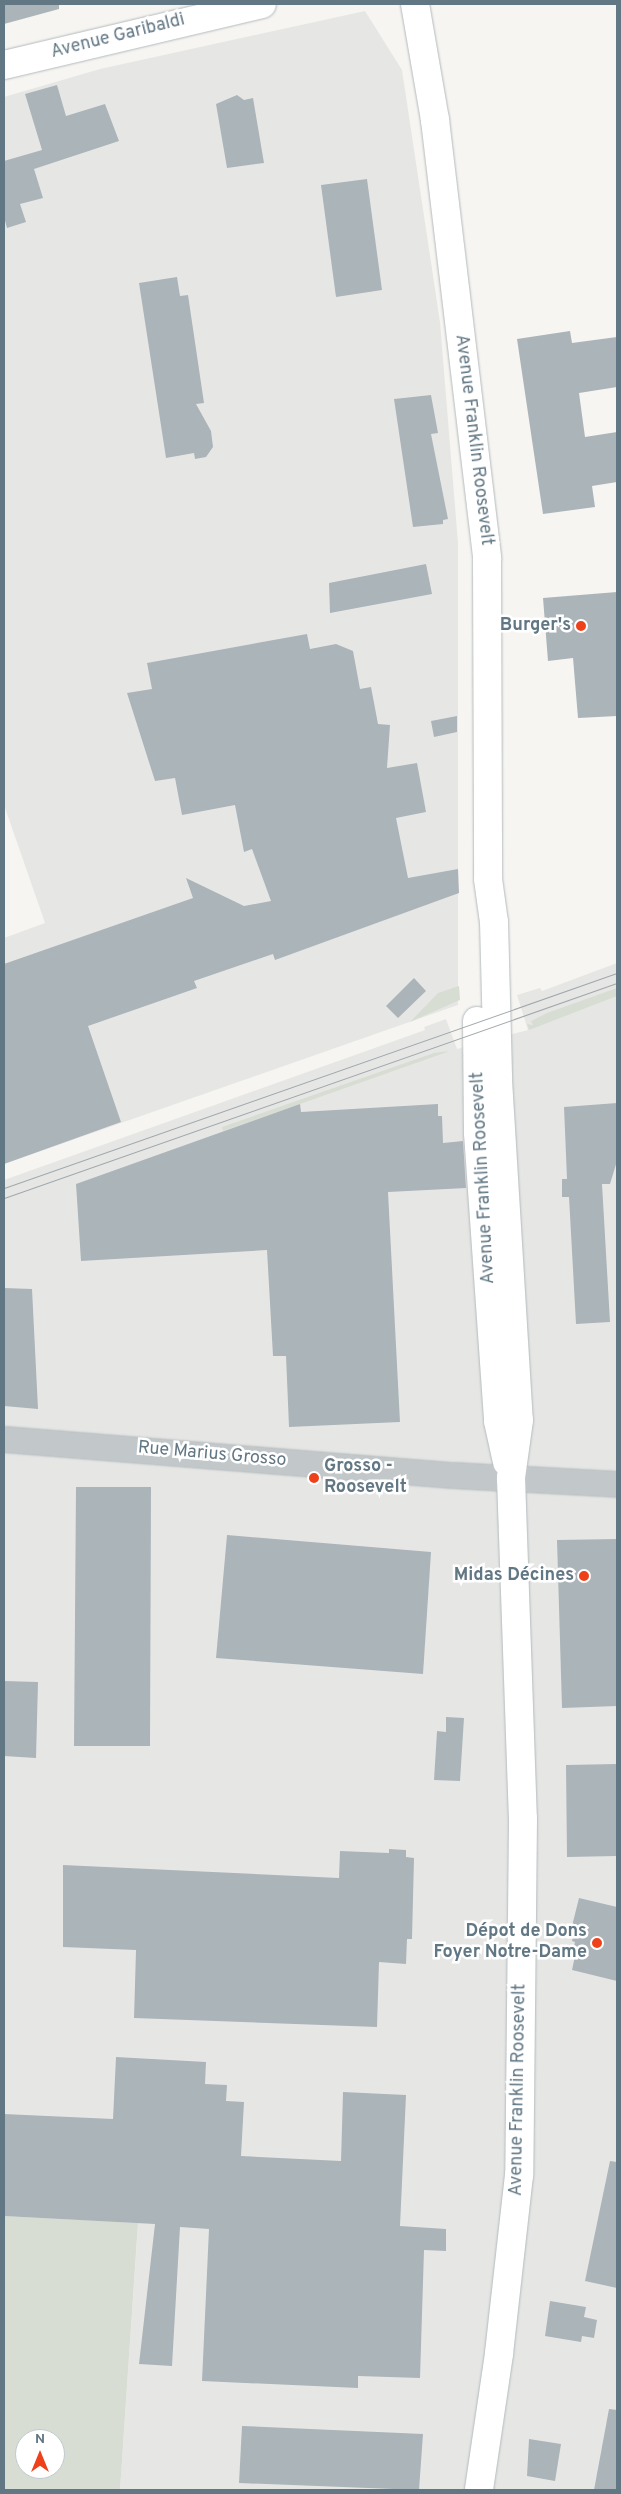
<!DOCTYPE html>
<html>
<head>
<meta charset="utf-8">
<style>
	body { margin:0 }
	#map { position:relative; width:621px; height:2494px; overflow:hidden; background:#f6f5f1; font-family:Overpass,sans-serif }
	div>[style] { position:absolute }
	.built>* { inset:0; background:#e6e7e5 }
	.green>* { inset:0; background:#d7ddd2 }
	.building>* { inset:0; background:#abb4b9 }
	.roads { filter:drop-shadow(0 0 1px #b4babe) drop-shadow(0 0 1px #b4babe) }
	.street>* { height:25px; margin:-12.5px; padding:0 12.5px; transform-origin:12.5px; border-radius:12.5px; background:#c2c7c9 }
	.secondary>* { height:28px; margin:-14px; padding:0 14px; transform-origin:14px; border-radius:14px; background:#fff }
	.tram>* { height:1px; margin:-0.5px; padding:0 0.5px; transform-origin:0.5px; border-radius:0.5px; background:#a0a8ad }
	.dots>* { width:14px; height:14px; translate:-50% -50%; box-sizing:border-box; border:2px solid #fff; border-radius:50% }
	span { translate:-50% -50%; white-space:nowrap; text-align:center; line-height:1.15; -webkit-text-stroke:5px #fff; paint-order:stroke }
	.street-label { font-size:18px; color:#627784 }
	.poi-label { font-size:18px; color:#627784; font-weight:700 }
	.right { translate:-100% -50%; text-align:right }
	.left { translate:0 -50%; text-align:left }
	.frame { position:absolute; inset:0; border:5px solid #627784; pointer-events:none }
	.north { position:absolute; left:15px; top:2429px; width:50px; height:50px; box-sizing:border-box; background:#fff; border:1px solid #c0c9ce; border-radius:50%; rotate:0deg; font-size:14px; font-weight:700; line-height:20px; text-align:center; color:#627784 }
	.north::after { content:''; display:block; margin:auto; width:18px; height:22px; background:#ee4019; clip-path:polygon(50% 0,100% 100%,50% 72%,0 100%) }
</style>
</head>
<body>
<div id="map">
	<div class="built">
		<div style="clip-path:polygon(365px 11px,402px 70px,440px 322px,458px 543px,458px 1005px,4px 1164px,4px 938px,45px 923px,4px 805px,4px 97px,100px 69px)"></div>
		<div style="clip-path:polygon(617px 963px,617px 2490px,120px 2490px,138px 2224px,4px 2216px,4px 1180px,425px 1030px,424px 1027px,446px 1019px,457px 1049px,528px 1030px,517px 995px,540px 988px,542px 991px)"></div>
	</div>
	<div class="green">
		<div style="clip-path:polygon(459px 986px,460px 1000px,410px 1022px,438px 993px)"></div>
		<div style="clip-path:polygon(617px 988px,617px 996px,529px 1030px,527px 1024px,533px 1025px,531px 1021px,547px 1013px)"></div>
		<div style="clip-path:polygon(450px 1051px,300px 1104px,223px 1131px,222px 1127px,434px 1053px)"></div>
		<div style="clip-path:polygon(evenodd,4px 2216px,138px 2223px,120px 2490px,4px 2490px,4px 2216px,25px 2439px,55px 2439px,55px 2469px,25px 2469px,25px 2439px)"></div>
	</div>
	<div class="building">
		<div style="clip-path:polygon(4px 4px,59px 4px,59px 9px,4px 24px)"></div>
		<div style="clip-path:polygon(57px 85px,66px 116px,105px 104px,119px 141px,34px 169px,43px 198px,20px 204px,26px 222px,7px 228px,4px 217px,4px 161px,42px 150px,25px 94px)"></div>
		<div style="clip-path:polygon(237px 95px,244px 100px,253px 98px,264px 163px,227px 168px,216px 104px)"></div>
		<div style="clip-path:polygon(367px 179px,382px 290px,336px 297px,321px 185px)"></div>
		<div style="clip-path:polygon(177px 277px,180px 296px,188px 295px,204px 403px,196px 404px,211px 431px,213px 447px,206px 457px,195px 459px,194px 453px,166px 458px,139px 283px)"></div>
		<div style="clip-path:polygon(570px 331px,572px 343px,617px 337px,617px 387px,579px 393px,585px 437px,617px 432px,617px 482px,592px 486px,595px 507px,543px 514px,517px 339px)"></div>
		<div style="clip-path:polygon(431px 395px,438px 433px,431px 434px,448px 519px,443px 520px,443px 524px,413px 527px,394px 399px)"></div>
		<div style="clip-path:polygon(426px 564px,432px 594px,330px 613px,329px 583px)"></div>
		<div style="clip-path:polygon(617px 592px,617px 716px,578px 718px,573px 658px,548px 661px,543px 598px)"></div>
		<div style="clip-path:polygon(307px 634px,310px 649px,336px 644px,353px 651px,360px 689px,371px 687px,378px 724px,390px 725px,387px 768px,417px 763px,426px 812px,396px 818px,408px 878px,458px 869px,459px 893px,275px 960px,273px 954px,194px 981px,197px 988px,88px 1026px,121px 1122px,4px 1164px,4px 964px,193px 898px,186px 878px,244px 906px,271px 901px,252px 849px,244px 852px,235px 805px,182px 815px,175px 778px,155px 781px,127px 693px,152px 689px,147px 663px)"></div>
		<div style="clip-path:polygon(457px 716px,457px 732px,434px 737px,431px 721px)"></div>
		<div style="clip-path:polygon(414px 978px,426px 991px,398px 1018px,386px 1006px)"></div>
		<div style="clip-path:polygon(617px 1103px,617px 1161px,610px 1184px,602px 1184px,610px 1322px,576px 1324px,569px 1197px,562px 1197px,562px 1179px,567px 1179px,564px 1107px)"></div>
		<div style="clip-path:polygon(300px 1104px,301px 1112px,438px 1104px,438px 1116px,442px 1116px,443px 1143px,463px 1141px,466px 1188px,388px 1192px,400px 1422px,289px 1427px,286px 1356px,273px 1356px,267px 1250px,81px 1261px,76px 1184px)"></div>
		<div style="clip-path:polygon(4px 1288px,32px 1289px,38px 1409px,4px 1406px)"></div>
		<div style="clip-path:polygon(76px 1487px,151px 1487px,150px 1746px,74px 1746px)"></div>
		<div style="clip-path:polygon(227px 1535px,431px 1552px,423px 1674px,216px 1658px)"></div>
		<div style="clip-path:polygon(617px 1539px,617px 1706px,562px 1708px,557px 1540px)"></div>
		<div style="clip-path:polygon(4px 1681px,38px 1682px,36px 1758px,4px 1756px)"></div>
		<div style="clip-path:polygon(446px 1717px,464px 1718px,460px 1781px,434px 1780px,437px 1731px,446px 1732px)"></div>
		<div style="clip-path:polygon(617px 1764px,617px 1856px,567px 1857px,566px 1765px)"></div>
		<div style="clip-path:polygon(389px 1849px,406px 1850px,406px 1857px,414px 1858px,412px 1939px,407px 1939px,406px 1964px,379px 1962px,377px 2027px,134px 2018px,136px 1950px,63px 1947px,63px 1865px,339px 1878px,340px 1851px,389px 1853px)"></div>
		<div style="clip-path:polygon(579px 1898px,617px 1907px,617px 1981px,572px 1970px,575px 1956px,572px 1955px,575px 1942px,572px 1941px,575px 1927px,572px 1926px)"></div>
		<div style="clip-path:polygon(116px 2057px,206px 2062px,205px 2084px,227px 2085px,226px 2101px,244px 2102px,241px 2156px,341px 2161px,343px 2092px,406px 2095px,400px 2226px,446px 2229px,446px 2251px,424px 2250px,420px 2378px,358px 2376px,358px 2388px,202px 2381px,209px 2229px,180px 2227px,172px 2366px,139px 2364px,155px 2224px,4px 2216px,4px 2114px,113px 2119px)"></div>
		<div style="clip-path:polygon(610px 2161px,617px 2162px,617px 2288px,585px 2281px)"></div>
		<div style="clip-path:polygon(550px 2301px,586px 2307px,584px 2317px,597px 2320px,594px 2338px,582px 2336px,581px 2342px,545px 2336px)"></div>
		<div style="clip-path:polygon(609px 2409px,617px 2410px,617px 2490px,594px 2490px)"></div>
		<div style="clip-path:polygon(242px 2426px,423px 2434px,419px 2490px,239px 2483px)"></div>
		<div style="clip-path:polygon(529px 2439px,561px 2444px,555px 2481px,527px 2476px)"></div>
	</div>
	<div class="roads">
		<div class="street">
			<div style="left:4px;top:1439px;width:450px;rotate:4.6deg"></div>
			<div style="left:453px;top:1475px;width:164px;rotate:3.1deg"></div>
		</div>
		<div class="secondary">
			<div style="left:415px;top:4px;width:118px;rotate:80.2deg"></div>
			<div style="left:435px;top:120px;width:441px;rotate:83.2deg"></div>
			<div style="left:487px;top:558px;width:321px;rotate:89.8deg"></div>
			<div style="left:488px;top:879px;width:43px;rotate:82.1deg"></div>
			<div style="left:494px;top:922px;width:158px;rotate:88.5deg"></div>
			<div style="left:498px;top:1080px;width:341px;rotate:86.5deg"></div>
			<div style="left:519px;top:1420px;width:59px;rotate:97.9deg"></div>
			<div style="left:511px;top:1478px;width:341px;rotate:88deg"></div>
			<div style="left:523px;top:1819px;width:356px;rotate:90.6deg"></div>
			<div style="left:519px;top:2175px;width:180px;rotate:96.4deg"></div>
			<div style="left:499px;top:2354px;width:137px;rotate:98.4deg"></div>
			<div style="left:4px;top:65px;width:265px;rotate:-13.3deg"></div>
			<div style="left:477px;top:1021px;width:112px;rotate:89.5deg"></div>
			<div style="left:478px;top:1133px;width:289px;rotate:86deg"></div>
			<div style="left:498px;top:1421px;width:42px;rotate:77.6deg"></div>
		</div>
	</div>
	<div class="tram">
		<div style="left:4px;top:1188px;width:650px;rotate:-19.33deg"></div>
		<div style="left:4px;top:1198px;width:650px;rotate:-19.33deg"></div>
	</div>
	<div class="dots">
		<div style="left:581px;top:626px;background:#ee4019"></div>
		<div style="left:314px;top:1478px;background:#ee4019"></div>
		<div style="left:584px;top:1576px;background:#ee4019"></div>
		<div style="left:597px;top:1943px;background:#ee4019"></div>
	</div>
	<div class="street-label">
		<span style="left:118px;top:37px;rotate:-14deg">Avenue Garibaldi</span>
		<span style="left:473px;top:440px;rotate:83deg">Avenue Franklin Roosevelt</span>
		<span style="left:484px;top:1178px;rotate:-93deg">Avenue Franklin Roosevelt</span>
		<span style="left:212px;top:1455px;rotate:5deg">Rue Marius Grosso</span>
		<span style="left:519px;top:2090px;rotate:-89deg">Avenue Franklin Roosevelt</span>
	</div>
	<div class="poi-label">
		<span class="right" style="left:571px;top:626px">Burger's</span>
		<span class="left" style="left:324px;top:1478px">Grosso -<br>Roosevelt</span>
		<span class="right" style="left:574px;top:1576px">Midas Décines</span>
		<span class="right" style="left:587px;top:1943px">Dépot de Dons<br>Foyer Notre-Dame</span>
	</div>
	<div class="frame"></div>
	<div class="north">N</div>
</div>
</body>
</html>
